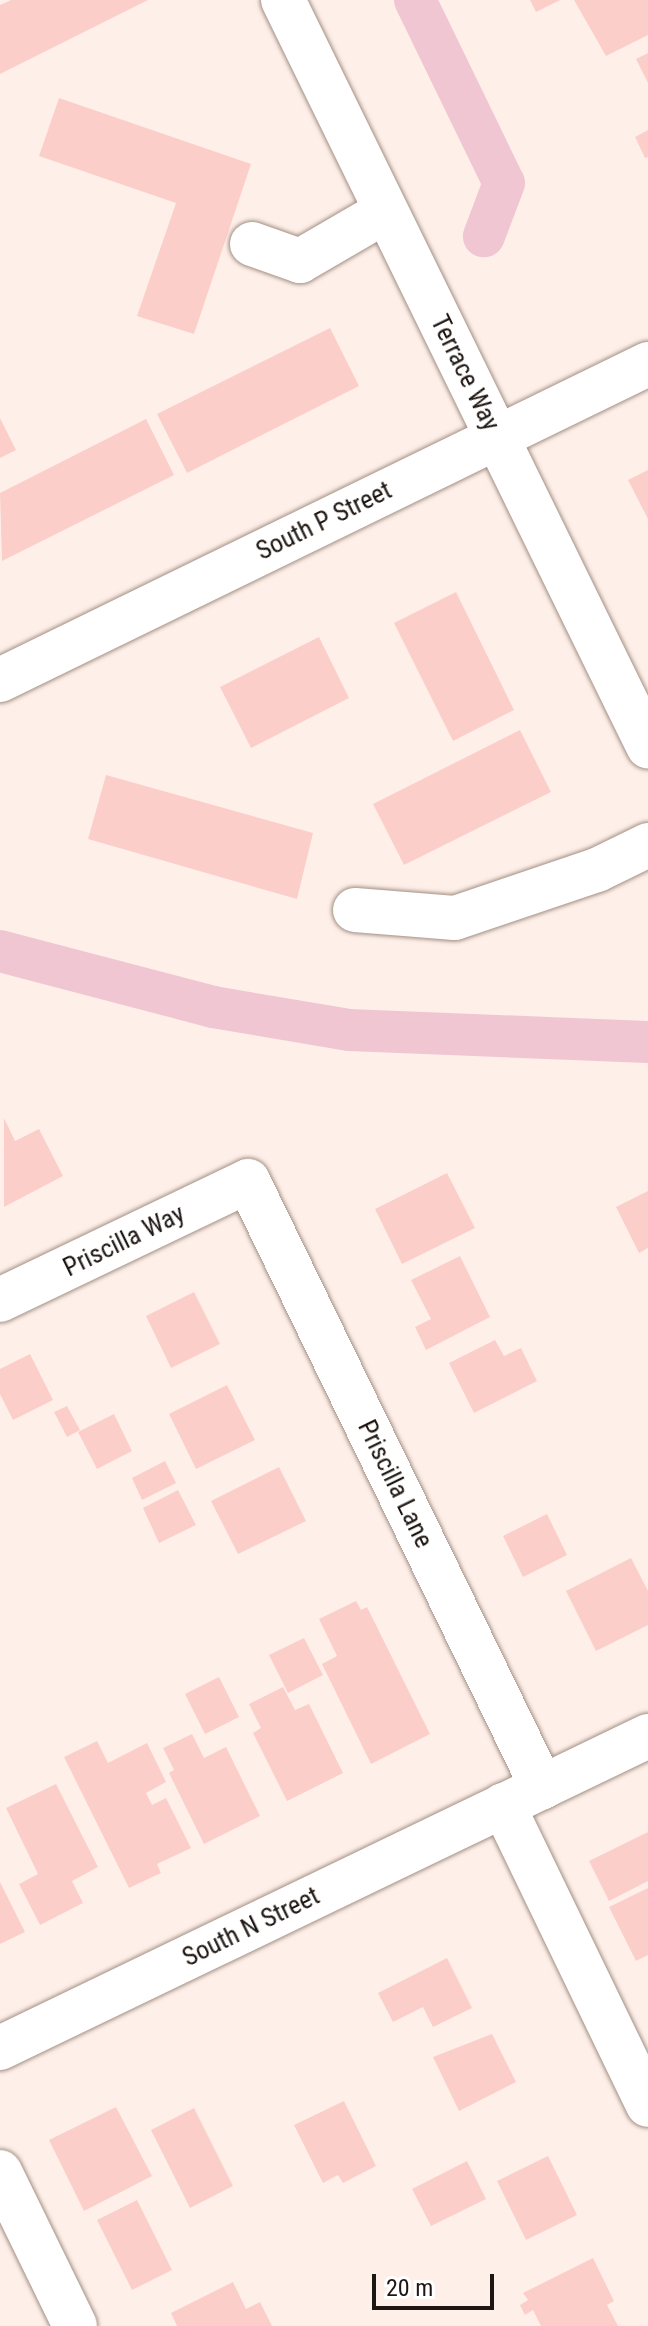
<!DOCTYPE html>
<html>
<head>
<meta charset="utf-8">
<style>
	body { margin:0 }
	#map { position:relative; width:648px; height:2326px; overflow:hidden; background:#fef0e9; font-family:"Roboto Condensed",sans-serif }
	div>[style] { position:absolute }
	.canal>* { height:42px; margin:-21px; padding:0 21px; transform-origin:21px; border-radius:21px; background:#f1c6d3 }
	.building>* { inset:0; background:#fcceca }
	.roads { filter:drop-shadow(0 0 2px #a38f84) drop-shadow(0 0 2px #a38f84) }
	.minor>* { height:44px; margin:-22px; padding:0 22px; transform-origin:22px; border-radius:22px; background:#fff }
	span { translate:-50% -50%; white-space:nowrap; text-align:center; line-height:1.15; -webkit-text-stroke:8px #fff; paint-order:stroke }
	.street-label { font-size:26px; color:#1e1612 }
	.scale { position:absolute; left:372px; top:2274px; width:122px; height:36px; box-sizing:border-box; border:4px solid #1e1612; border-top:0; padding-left:10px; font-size:24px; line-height:28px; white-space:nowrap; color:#1e1612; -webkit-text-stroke:6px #fff; paint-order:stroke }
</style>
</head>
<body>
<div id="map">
	<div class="canal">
		<div style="left:415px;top:0;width:203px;rotate:64.1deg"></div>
		<div style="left:504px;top:183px;width:57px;rotate:110.7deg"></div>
		<div style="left:0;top:951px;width:220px;rotate:14.7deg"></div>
		<div style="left:213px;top:1007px;width:138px;rotate:9.6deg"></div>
		<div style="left:349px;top:1030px;width:299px;rotate:2.3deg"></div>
	</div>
	<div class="building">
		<div style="clip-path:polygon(11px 0,148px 0,0 74px,0 5px)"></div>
		<div style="clip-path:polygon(530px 0,560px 0,536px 12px)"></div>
		<div style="clip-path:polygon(574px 0,648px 0,648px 35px,606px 56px)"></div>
		<div style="clip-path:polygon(648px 53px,648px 83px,636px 59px)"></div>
		<div style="clip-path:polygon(59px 98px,251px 164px,194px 334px,137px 316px,176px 203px,39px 156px)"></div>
		<div style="clip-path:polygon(648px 130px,648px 157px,645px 158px,635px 137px)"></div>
		<div style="clip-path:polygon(330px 328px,359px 386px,187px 473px,157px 414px)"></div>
		<div style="clip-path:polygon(0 418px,16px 450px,0 458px)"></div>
		<div style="clip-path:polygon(146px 419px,174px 475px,2px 561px,0 493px)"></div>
		<div style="clip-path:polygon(648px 470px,648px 519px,628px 480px)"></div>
		<div style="clip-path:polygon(456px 592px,514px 710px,453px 741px,394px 623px)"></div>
		<div style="clip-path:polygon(319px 637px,349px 698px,251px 748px,220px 687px)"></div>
		<div style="clip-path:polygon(520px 730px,551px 792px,404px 865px,373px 804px)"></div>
		<div style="clip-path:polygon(106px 775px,313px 833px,297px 899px,88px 839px)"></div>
		<div style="clip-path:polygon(4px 1118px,15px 1141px,39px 1129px,63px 1176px,4px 1207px)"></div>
		<div style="clip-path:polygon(447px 1173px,475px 1228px,402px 1264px,375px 1209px)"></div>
		<div style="clip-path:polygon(648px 1191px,648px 1248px,639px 1253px,616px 1207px)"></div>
		<div style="clip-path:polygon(460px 1256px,490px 1317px,426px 1350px,415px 1327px,431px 1319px,411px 1280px)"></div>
		<div style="clip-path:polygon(194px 1292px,220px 1344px,171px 1368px,146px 1316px)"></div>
		<div style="clip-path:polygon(495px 1340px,504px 1356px,521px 1348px,537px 1381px,474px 1413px,449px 1363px)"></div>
		<div style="clip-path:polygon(30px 1354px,53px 1400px,13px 1420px,0 1394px,0 1369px)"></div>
		<div style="clip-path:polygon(227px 1385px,255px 1440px,196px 1469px,169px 1414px)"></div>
		<div style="clip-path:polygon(67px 1406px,80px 1430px,67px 1437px,54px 1412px)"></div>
		<div style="clip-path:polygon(114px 1414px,132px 1451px,97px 1469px,78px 1432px)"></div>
		<div style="clip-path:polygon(165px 1461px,176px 1483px,142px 1500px,132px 1478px)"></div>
		<div style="clip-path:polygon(279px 1467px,306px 1521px,238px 1554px,211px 1501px)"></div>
		<div style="clip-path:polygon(178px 1490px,196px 1525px,159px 1543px,143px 1508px)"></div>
		<div style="clip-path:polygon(547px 1514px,567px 1555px,523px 1577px,503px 1536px)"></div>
		<div style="clip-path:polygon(631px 1558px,648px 1591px,648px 1625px,596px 1651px,566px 1591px)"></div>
		<div style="clip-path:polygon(356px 1601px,361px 1610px,367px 1607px,430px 1734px,371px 1764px,322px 1664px,337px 1656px,319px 1619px)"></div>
		<div style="clip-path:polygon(304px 1638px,323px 1675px,288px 1693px,269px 1655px)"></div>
		<div style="clip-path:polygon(219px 1677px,239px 1717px,205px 1734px,185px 1694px)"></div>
		<div style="clip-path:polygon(283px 1687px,295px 1710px,309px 1704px,343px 1773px,287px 1801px,253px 1733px,261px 1728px,249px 1704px)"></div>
		<div style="clip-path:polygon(192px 1734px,204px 1758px,226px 1747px,260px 1816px,204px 1844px,169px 1773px,174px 1770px,163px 1748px)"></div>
		<div style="clip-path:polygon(97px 1741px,108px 1763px,147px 1743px,166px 1782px,146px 1793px,152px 1805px,166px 1798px,191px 1848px,157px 1864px,161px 1873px,129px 1888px,64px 1757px)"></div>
		<div style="clip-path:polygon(56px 1784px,98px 1867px,72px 1881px,83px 1903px,40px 1925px,19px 1884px,38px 1874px,6px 1808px)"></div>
		<div style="clip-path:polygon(648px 1832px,648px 1881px,609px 1901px,589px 1861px)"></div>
		<div style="clip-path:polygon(0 1882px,25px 1932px,0 1944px)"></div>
		<div style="clip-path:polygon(648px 1888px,648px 1955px,636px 1961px,609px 1907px)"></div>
		<div style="clip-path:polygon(447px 1958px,472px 2008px,433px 2027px,423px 2007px,393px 2022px,378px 1993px)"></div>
		<div style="clip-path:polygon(492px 2034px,516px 2082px,459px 2111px,433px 2057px)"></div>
		<div style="clip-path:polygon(344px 2101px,376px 2166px,343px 2183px,338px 2175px,323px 2183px,294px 2125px)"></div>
		<div style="clip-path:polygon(116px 2107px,152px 2176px,84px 2211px,49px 2140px)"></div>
		<div style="clip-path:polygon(194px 2108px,233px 2186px,190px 2208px,151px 2130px)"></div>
		<div style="clip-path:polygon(548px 2156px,577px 2215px,526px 2240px,497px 2181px)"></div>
		<div style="clip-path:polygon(467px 2161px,486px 2199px,431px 2226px,412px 2189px)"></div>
		<div style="clip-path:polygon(137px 2200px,172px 2270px,132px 2290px,97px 2220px)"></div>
		<div style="clip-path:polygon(593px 2258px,614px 2301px,607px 2305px,618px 2326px,541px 2326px,533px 2310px,525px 2315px,520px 2305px,528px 2300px,523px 2293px)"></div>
		<div style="clip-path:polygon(233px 2282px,246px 2309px,260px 2302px,272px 2326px,177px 2326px,171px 2313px)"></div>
	</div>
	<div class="roads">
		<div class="minor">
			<div style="left:283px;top:0;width:831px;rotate:63.93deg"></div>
			<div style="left:252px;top:244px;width:51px;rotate:19.5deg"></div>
			<div style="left:300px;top:261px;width:99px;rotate:-30.2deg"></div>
			<div style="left:0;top:680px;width:721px;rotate:-26deg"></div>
			<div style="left:355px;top:910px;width:100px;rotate:4.6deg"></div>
			<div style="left:455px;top:918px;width:150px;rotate:-18.7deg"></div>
			<div style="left:597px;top:870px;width:57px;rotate:-26.1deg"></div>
			<div style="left:0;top:1300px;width:275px;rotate:-25.6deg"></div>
			<div style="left:248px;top:1181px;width:674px;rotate:64.12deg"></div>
			<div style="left:503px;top:1805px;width:333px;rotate:64.2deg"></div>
			<div style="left:0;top:2048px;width:719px;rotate:-25.71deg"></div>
			<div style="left:0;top:2172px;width:171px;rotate:64deg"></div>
		</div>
	</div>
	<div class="street-label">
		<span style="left:465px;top:373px;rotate:64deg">Terrace Way</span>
		<span style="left:324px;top:521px;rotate:-26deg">South P Street</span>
		<span style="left:124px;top:1241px;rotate:-26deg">Priscilla Way</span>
		<span style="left:395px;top:1484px;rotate:64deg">Priscilla Lane</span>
		<span style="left:251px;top:1927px;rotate:-26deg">South N Street</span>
	</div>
	<div class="scale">20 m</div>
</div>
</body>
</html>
